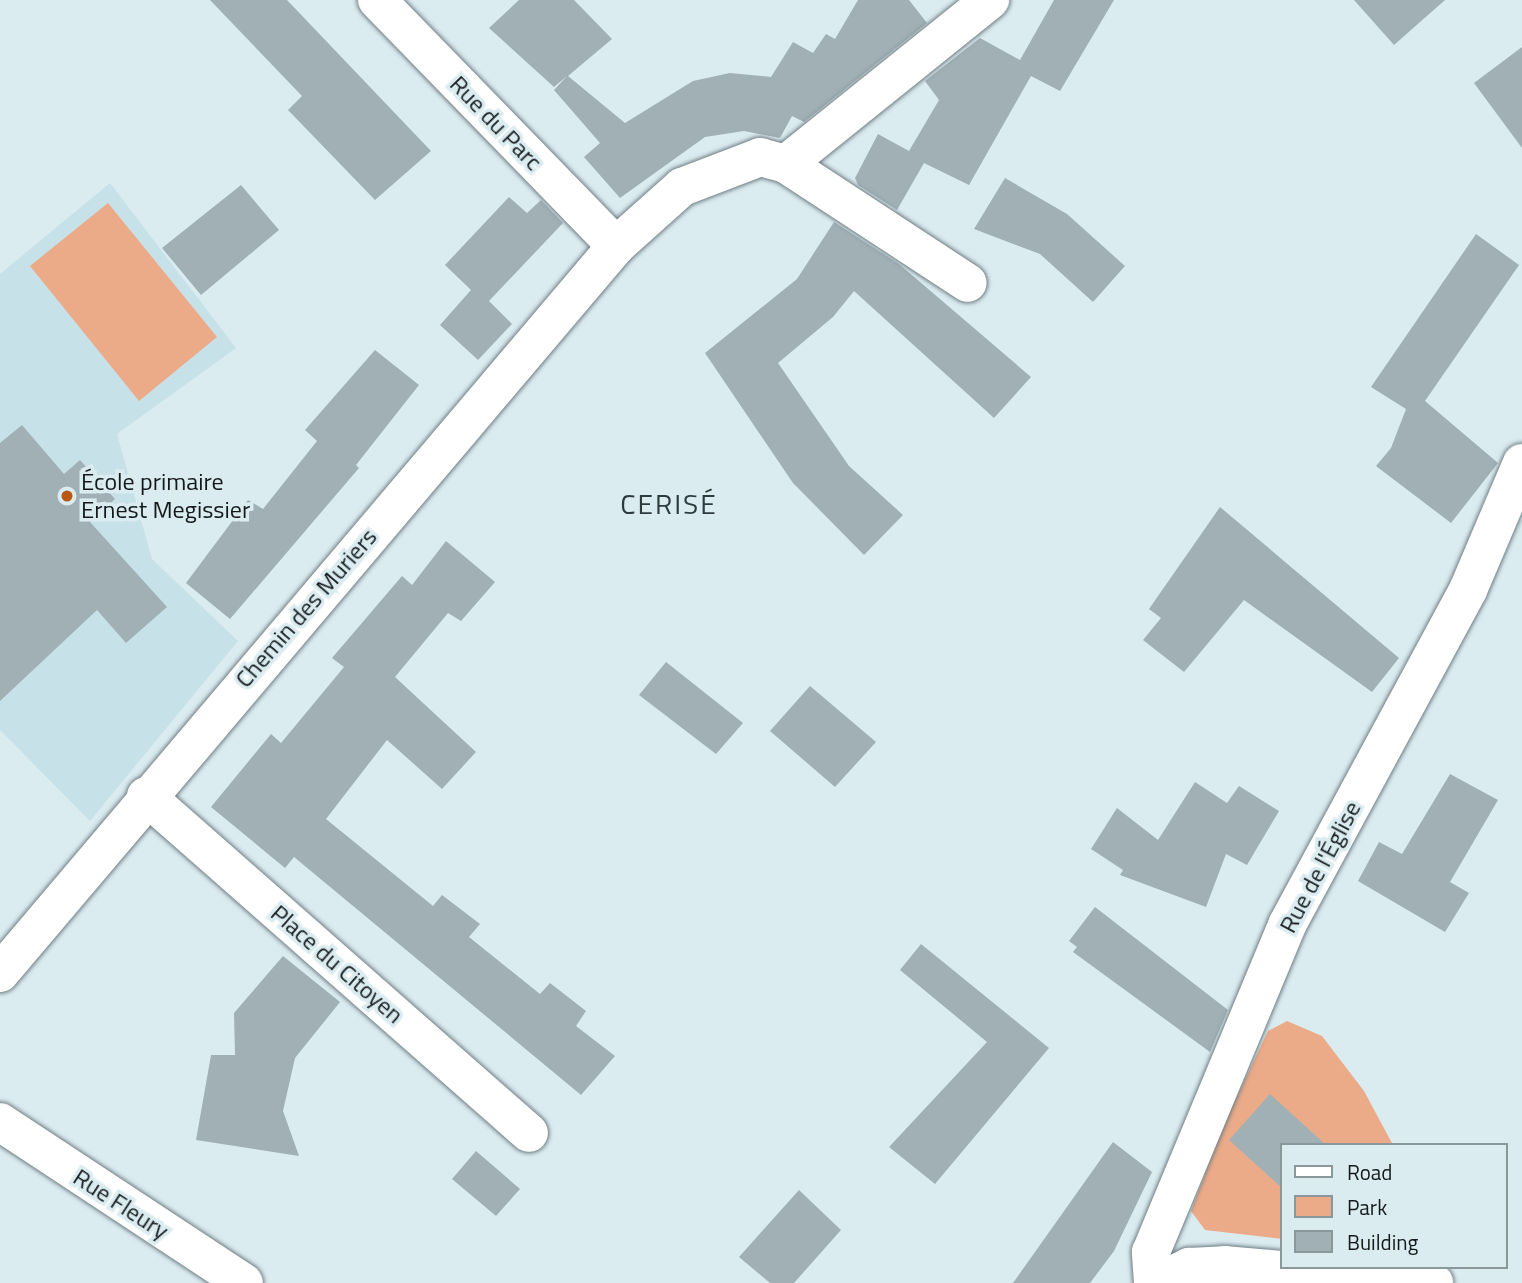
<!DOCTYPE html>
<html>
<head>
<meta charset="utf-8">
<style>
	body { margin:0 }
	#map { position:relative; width:1522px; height:1283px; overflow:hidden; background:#dbecf1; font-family:"Titillium Web",sans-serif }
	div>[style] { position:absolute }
	.built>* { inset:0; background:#c7e1e8 }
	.green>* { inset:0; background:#ecab88 }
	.building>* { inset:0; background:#a0b0b5 }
	.roads { filter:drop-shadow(0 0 2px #6f7e83) drop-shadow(0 0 2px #6f7e83) }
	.street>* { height:38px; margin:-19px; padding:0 19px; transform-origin:19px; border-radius:19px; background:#fff }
	.dots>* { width:19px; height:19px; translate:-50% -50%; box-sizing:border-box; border:4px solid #dbecf1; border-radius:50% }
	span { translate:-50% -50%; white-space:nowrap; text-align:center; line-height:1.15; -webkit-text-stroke:7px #dbecf1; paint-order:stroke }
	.street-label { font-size:24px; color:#141a1b }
	.poi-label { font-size:24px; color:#141a1b }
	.left { translate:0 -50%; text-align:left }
	.quarter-label { font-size:28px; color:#2d3b3f; letter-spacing:2px }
	.legend { position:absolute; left:1280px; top:1143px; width:228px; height:126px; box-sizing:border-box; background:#dbecf1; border:2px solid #8b989b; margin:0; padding:9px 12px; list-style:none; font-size:21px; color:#141a1b }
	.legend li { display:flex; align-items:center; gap:14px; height:35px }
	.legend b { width:35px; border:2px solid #8b989b }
</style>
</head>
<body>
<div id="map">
	<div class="built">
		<div style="clip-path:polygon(110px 183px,236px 348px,117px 434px,152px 559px,238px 641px,90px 821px,0 730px,0 274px)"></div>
	</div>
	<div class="green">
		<div style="clip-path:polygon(108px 203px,217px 337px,139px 401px,30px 266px)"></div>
		<div style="clip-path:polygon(1287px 1021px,1322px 1036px,1364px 1091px,1393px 1145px,1282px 1145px,1282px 1239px,1205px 1230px,1191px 1211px,1224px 1124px,1268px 1031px)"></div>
	</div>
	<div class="building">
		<div style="clip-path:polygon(210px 0,287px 0,431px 151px,375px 200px,288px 110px,302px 96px)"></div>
		<div style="clip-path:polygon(519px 0,574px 0,612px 39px,568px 76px,625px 123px,693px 81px,730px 73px,771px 77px,793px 42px,813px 53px,826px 34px,835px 39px,858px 0,909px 0,927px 23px,804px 122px,792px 116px,780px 138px,744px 131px,705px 137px,620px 198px,584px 157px,600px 143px,554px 90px,567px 76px,554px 87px,489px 28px)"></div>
		<div style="clip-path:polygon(1054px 0,1114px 0,1060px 91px,1031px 76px,969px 185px,924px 163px,897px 210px,858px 185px,855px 178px,878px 134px,909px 151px,939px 100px,925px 81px,980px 38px,1020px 60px)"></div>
		<div style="clip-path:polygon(1354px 0,1445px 0,1394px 45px)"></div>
		<div style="clip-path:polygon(1522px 47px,1522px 148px,1474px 83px)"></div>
		<div style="clip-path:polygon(1005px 178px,1067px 214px,1125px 266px,1093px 302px,1040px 254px,974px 229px)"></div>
		<div style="clip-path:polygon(241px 185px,279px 230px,201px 295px,162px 248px)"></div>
		<div style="clip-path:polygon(509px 197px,527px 213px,541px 200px,563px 223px,489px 301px,512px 324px,478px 360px,440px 325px,471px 290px,445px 265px)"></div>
		<div style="clip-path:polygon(834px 222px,899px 264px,1031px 377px,994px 418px,854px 291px,833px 317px,778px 363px,849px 466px,903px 515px,864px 555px,793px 483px,705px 353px,797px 279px)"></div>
		<div style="clip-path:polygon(1476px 234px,1519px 265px,1425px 401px,1498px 463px,1451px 523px,1376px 466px,1391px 448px,1406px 409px,1371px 387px)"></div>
		<div style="clip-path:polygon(375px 350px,419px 385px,356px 465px,359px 468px,230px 619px,186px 583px,248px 500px,263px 509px,317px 441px,305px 430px)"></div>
		<div style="clip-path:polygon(22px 425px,64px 474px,80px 460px,115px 499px,90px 522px,167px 607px,126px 643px,97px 610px,0 701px,0 443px)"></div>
		<div style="clip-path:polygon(1220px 507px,1399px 658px,1372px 692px,1244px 600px,1184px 672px,1143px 640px,1161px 618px,1149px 609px)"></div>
		<div style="clip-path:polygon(446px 541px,495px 582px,461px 621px,448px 613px,395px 677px,476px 752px,442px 789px,387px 740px,326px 819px,433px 906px,442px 895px,480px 924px,469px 937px,540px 994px,550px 983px,586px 1011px,576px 1026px,615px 1056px,581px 1095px,294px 857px,285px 868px,211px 807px,271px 734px,281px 743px,344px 667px,332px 658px,402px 576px,412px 585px)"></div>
		<div style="clip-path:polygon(666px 662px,743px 723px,716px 754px,639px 695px)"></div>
		<div style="clip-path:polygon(810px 686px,876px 742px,835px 787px,770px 731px)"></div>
		<div style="clip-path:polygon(1450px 774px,1498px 800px,1450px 882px,1469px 893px,1445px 932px,1358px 881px,1379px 842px,1402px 854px)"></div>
		<div style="clip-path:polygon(1195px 782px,1227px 803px,1239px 786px,1279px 811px,1247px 865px,1226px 854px,1206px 907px,1120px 875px,1123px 870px,1091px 849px,1117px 808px,1158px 840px)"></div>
		<div style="clip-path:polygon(1095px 907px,1228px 1010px,1210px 1052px,1073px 952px,1077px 947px,1069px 941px)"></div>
		<div style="clip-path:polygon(921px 944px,1049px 1048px,935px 1184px,889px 1147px,987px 1042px,900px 970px)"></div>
		<div style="clip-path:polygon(283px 956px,340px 1002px,295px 1058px,283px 1111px,299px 1156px,196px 1140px,211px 1055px,235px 1055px,234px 1013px)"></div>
		<div style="clip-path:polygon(1270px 1094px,1326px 1145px,1282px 1145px,1282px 1188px,1229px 1140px)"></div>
		<div style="clip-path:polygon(1113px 1142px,1152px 1172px,1114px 1251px,1090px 1283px,1013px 1283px)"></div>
		<div style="clip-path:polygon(476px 1151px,520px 1189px,496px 1216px,452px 1179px)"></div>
		<div style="clip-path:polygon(799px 1190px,841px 1230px,794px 1283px,770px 1283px,739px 1257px)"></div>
	</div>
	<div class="roads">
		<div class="street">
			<div style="left:377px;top:0;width:343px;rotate:45.8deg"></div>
			<div style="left:786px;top:164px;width:262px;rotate:-38.8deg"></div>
			<div style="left:146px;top:796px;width:510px;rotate:41.34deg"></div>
			<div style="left:0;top:973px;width:953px;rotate:-49.72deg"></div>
			<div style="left:616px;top:246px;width:89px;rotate:-41.8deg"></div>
			<div style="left:682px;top:187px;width:84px;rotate:-21deg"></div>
			<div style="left:760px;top:157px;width:27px;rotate:15deg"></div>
			<div style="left:786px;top:164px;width:217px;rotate:33.2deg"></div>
			<div style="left:0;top:1122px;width:292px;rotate:33.4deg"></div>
			<div style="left:1153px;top:1283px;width:31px;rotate:-94deg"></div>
			<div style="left:1151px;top:1252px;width:356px;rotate:-67.4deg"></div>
			<div style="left:1288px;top:923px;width:379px;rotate:-61.6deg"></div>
			<div style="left:1468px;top:590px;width:138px;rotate:-67deg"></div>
			<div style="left:1156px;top:1283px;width:37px;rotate:-26deg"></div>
			<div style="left:1189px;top:1267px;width:36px;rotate:-3deg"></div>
			<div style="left:1225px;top:1265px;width:210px;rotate:4.9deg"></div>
		</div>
	</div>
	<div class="dots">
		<div style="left:67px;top:496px;background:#b85813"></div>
	</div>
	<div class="street-label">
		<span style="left:496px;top:123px;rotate:46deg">Rue du Parc</span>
		<span style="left:306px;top:608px;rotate:-49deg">Chemin des Muriers</span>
		<span style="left:1320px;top:867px;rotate:-62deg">Rue de l'Église</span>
		<span style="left:337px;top:964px;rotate:41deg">Place du Citoyen</span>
		<span style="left:121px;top:1204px;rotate:33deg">Rue Fleury</span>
	</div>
	<div class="poi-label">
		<span class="left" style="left:81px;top:496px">École primaire<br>Ernest Megissier</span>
	</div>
	<div class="quarter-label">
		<span style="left:669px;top:504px">CERISÉ</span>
	</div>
	<ul class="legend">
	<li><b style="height:9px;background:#fff"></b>Road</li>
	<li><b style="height:19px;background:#ecab88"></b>Park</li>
	<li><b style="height:19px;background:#a0b0b5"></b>Building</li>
	</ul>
</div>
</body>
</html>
